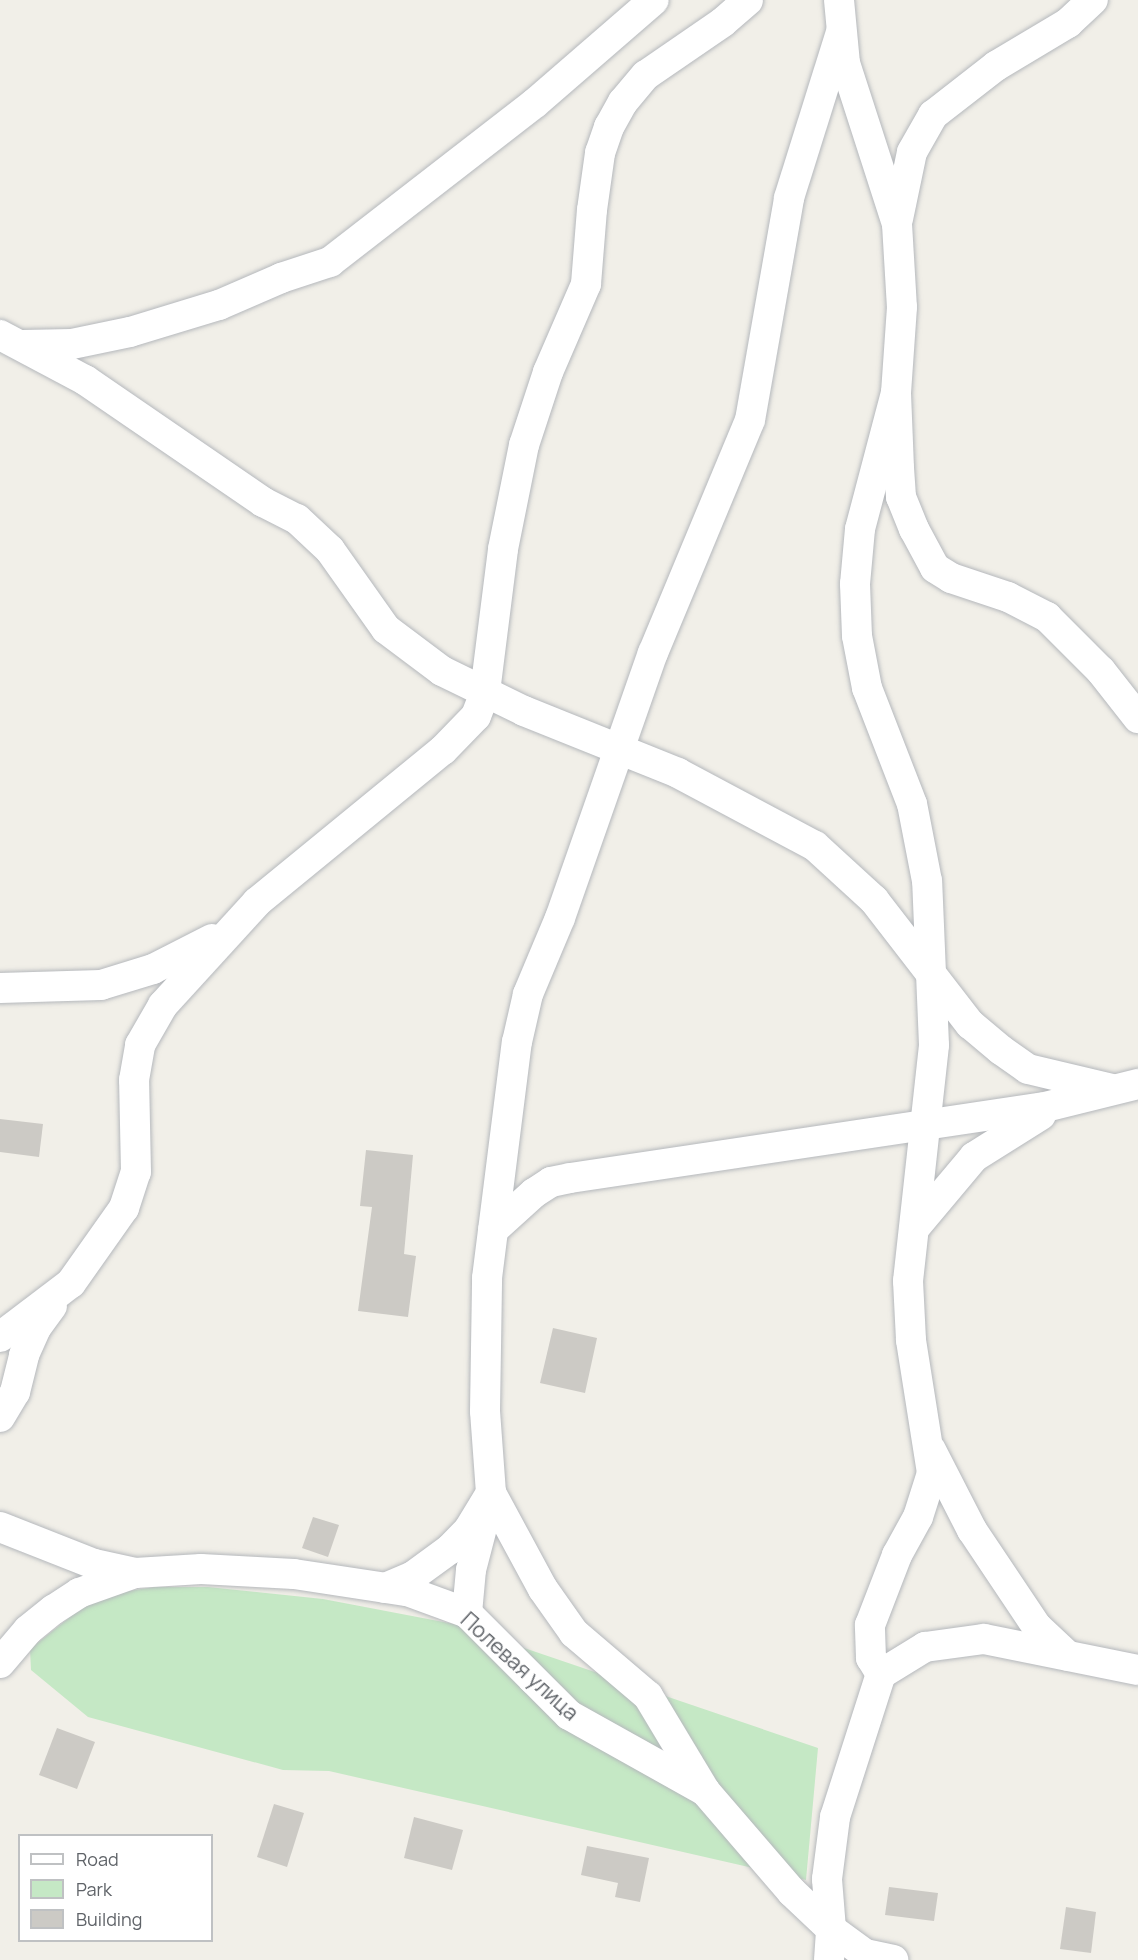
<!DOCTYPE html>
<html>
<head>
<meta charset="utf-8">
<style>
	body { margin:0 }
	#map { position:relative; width:1138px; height:1960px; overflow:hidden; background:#f1efe8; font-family:Manrope,sans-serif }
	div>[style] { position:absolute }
	.green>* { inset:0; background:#c5e8c5 }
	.building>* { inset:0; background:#cccac5 }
	.roads { filter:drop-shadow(0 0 2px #b5b8bc) drop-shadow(0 0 2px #b5b8bc) }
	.minor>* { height:30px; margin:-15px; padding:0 15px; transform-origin:15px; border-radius:15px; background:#fff }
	span { translate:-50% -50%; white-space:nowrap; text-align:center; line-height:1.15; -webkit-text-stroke:6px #fff; paint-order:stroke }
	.street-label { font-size:21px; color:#5f6368 }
	.legend { position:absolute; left:18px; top:1834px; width:195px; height:108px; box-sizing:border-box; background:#fff; border:2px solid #bfc1c3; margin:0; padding:8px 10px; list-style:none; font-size:18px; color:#5f6368 }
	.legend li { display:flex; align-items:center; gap:12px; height:30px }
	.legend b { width:30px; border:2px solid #bfc1c3 }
</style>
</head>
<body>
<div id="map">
	<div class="green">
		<div style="clip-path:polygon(155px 1587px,208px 1587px,323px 1599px,454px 1624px,818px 1748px,806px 1880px,329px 1771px,283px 1770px,88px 1717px,31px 1670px,30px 1649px,84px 1606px,121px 1592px)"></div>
	</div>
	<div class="building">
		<div style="clip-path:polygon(0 1119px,43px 1124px,39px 1157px,0 1152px)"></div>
		<div style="clip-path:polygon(366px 1150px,413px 1155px,404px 1254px,416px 1256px,408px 1317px,358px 1311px,372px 1207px,360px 1206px)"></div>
		<div style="clip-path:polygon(553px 1328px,597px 1338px,585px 1393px,540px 1383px)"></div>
		<div style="clip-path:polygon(313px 1517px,339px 1525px,328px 1557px,302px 1548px)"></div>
		<div style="clip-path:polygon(57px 1728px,95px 1742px,77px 1789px,39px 1775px)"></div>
		<div style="clip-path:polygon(274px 1804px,304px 1813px,287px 1867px,257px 1857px)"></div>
		<div style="clip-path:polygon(414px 1817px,463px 1830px,452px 1870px,404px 1858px)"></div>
		<div style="clip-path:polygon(587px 1846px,649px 1858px,640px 1902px,615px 1897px,618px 1883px,581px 1875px)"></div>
		<div style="clip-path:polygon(889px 1887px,938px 1893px,934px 1921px,885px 1915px)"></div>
		<div style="clip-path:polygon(1066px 1907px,1096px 1912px,1091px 1953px,1060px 1949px)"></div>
	</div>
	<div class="roads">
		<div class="minor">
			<div style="left:839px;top:0;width:63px;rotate:84.6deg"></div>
			<div style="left:845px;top:63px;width:169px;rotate:72.1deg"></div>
			<div style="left:897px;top:224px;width:83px;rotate:86.6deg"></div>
			<div style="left:902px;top:307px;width:86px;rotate:94deg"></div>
			<div style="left:896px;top:393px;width:75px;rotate:87.7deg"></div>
			<div style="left:899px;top:468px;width:29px;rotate:86deg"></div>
			<div style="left:901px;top:497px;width:35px;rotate:68deg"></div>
			<div style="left:914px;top:529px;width:44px;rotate:61.7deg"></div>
			<div style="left:935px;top:568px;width:19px;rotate:32deg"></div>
			<div style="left:951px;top:578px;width:60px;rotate:18.4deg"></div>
			<div style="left:1008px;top:597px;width:44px;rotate:27.1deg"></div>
			<div style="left:1047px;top:617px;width:76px;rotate:45deg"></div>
			<div style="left:1101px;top:671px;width:60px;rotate:51.8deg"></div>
			<div style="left:898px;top:219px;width:68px;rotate:-78.2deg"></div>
			<div style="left:912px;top:152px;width:43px;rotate:-60.4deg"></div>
			<div style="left:933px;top:115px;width:80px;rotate:-37.9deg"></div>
			<div style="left:996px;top:66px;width:84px;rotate:-30.8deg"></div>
			<div style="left:1068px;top:23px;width:34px;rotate:-43deg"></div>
			<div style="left:0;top:335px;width:96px;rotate:27.9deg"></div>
			<div style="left:85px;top:380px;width:216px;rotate:34.4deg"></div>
			<div style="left:263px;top:502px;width:38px;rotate:27deg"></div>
			<div style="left:297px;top:519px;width:45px;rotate:43.2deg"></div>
			<div style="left:330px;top:550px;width:97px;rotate:54.7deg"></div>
			<div style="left:386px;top:629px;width:70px;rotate:36.9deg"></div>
			<div style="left:442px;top:671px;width:91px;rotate:26deg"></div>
			<div style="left:524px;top:711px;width:166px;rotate:21.9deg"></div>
			<div style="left:678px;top:773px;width:155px;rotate:28.1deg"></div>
			<div style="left:815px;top:846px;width:80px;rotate:42.5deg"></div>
			<div style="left:874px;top:900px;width:157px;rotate:52.3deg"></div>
			<div style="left:970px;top:1024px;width:40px;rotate:40deg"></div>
			<div style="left:1001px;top:1050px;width:33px;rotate:35deg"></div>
			<div style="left:1028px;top:1069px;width:86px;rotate:13.4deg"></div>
			<div style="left:23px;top:345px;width:49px;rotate:-1.2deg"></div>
			<div style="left:72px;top:344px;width:59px;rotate:-11.7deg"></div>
			<div style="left:130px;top:332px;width:93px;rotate:-16.9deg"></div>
			<div style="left:219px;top:305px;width:68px;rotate:-23.5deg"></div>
			<div style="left:281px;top:278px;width:52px;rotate:-18.1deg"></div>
			<div style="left:330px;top:262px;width:259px;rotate:-37.8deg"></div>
			<div style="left:535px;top:103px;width:157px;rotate:-40.9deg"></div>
			<div style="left:0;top:988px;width:101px;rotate:-1.7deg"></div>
			<div style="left:101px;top:985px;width:54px;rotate:-17.1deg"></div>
			<div style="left:153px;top:969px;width:66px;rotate:-27deg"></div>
			<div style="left:917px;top:1225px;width:89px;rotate:-50deg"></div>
			<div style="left:974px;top:1157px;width:79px;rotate:-32.1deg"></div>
			<div style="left:493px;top:1230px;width:55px;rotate:-42.1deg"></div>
			<div style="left:534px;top:1193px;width:20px;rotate:-33deg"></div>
			<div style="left:551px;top:1182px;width:19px;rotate:-12deg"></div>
			<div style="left:570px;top:1178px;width:476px;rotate:-8.5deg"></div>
			<div style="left:1041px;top:1108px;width:100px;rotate:-13.9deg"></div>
			<div style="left:0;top:1337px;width:89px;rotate:-37.3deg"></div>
			<div style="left:71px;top:1283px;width:92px;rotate:-54.8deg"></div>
			<div style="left:124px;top:1208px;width:38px;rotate:-72deg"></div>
			<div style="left:136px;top:1172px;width:92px;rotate:-91.2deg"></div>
			<div style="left:134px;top:1080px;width:36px;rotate:-80deg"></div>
			<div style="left:140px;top:1045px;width:46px;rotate:-60.1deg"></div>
			<div style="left:163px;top:1005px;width:139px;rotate:-47.6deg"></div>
			<div style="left:257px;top:902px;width:240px;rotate:-39.3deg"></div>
			<div style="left:443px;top:750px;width:47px;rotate:-45.9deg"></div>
			<div style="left:476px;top:716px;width:26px;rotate:-69deg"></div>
			<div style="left:485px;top:692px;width:144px;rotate:-82.8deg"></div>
			<div style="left:503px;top:549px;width:106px;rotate:-78.6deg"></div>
			<div style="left:524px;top:445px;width:77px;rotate:-71.8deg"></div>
			<div style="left:548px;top:372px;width:96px;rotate:-66.6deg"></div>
			<div style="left:586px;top:284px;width:74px;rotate:-85.4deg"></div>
			<div style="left:592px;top:210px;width:58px;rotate:-82deg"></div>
			<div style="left:600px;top:153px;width:28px;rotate:-71deg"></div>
			<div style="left:609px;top:127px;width:29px;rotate:-61deg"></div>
			<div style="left:623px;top:102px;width:35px;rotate:-50deg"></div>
			<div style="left:646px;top:75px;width:93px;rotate:-34.5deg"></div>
			<div style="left:723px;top:22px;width:33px;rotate:-41deg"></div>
			<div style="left:0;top:1417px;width:29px;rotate:-59deg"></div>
			<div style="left:15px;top:1392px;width:38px;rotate:-76deg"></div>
			<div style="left:24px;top:1355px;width:30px;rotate:-66deg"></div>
			<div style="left:36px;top:1328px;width:27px;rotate:-54deg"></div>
			<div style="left:931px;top:1450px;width:90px;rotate:62.9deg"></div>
			<div style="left:972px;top:1530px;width:117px;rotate:56.2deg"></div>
			<div style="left:1037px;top:1627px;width:42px;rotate:43.1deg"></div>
			<div style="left:0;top:1527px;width:101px;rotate:21.5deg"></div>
			<div style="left:94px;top:1564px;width:42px;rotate:12.4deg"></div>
			<div style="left:135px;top:1573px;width:66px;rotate:-3.5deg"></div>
			<div style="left:201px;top:1569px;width:93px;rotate:3.1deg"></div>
			<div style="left:294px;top:1574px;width:114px;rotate:8.6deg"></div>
			<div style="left:407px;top:1591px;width:64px;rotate:20.1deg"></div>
			<div style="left:467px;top:1613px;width:144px;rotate:45deg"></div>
			<div style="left:569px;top:1715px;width:156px;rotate:29.2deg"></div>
			<div style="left:705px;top:1791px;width:133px;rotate:49.3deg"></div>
			<div style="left:792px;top:1892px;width:54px;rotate:43.5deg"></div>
			<div style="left:831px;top:1929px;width:42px;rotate:36.3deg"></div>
			<div style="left:865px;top:1954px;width:29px;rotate:12deg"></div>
			<div style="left:385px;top:1588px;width:30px;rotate:-23deg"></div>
			<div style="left:413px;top:1576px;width:46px;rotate:-36.1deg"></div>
			<div style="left:450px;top:1549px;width:28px;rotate:-46deg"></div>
			<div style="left:469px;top:1529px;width:42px;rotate:-58.6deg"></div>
			<div style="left:491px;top:1493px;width:109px;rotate:61.6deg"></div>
			<div style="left:543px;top:1589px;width:54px;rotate:54.8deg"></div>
			<div style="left:574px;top:1633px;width:97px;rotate:40.4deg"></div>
			<div style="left:648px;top:1696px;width:111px;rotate:59deg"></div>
			<div style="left:467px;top:1613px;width:43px;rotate:-84.7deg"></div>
			<div style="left:471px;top:1570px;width:80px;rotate:-75.4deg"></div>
			<div style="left:491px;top:1493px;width:82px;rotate:-94.2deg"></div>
			<div style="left:485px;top:1411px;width:133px;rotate:-89.1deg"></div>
			<div style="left:487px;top:1278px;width:238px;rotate:-82.8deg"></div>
			<div style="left:517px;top:1042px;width:49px;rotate:-77.1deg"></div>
			<div style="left:528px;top:994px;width:82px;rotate:-67.2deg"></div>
			<div style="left:560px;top:918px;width:281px;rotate:-70.7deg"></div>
			<div style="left:653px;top:653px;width:252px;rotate:-67.4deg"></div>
			<div style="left:750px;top:420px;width:225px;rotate:-80deg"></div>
			<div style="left:789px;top:198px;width:174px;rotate:-72.6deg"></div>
			<div style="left:0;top:1663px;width:43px;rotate:-49.7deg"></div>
			<div style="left:28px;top:1630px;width:32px;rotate:-39deg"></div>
			<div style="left:53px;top:1610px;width:31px;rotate:-33deg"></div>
			<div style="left:79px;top:1593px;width:56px;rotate:-19.7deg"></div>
			<div style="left:881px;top:1674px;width:19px;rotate:-122deg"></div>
			<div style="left:871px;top:1658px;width:33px;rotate:-92deg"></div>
			<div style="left:870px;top:1625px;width:75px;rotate:-68.9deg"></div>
			<div style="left:897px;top:1555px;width:43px;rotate:-61.1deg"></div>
			<div style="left:918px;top:1517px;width:46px;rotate:-72.3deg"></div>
			<div style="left:932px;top:1473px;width:135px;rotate:-99deg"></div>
			<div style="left:911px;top:1340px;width:59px;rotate:-92.9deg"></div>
			<div style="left:908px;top:1281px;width:237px;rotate:-83.7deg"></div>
			<div style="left:934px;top:1045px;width:164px;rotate:-92.4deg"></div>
			<div style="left:927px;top:881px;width:78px;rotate:-101deg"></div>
			<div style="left:912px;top:804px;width:124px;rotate:-111.2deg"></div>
			<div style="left:867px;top:688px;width:53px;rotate:-100.9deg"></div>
			<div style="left:857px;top:636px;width:52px;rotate:-92.2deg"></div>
			<div style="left:855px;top:584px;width:55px;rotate:-84.8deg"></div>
			<div style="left:860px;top:529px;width:141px;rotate:-75.2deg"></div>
			<div style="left:829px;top:1960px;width:31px;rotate:-86deg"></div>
			<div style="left:831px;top:1929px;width:50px;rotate:-94.6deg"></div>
			<div style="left:827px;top:1879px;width:63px;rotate:-82.6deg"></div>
			<div style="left:835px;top:1817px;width:150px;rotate:-72.2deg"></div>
			<div style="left:881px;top:1674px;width:52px;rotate:-31.5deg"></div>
			<div style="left:925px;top:1647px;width:60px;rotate:-7.7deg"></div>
			<div style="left:984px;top:1639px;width:157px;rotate:11.4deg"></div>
		</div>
	</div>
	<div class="street-label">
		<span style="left:520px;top:1666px;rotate:42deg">Полевая улица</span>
	</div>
	<ul class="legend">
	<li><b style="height:8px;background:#fff"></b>Road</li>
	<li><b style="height:16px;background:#c5e8c5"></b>Park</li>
	<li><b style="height:16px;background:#cccac5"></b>Building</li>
	</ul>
</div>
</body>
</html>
